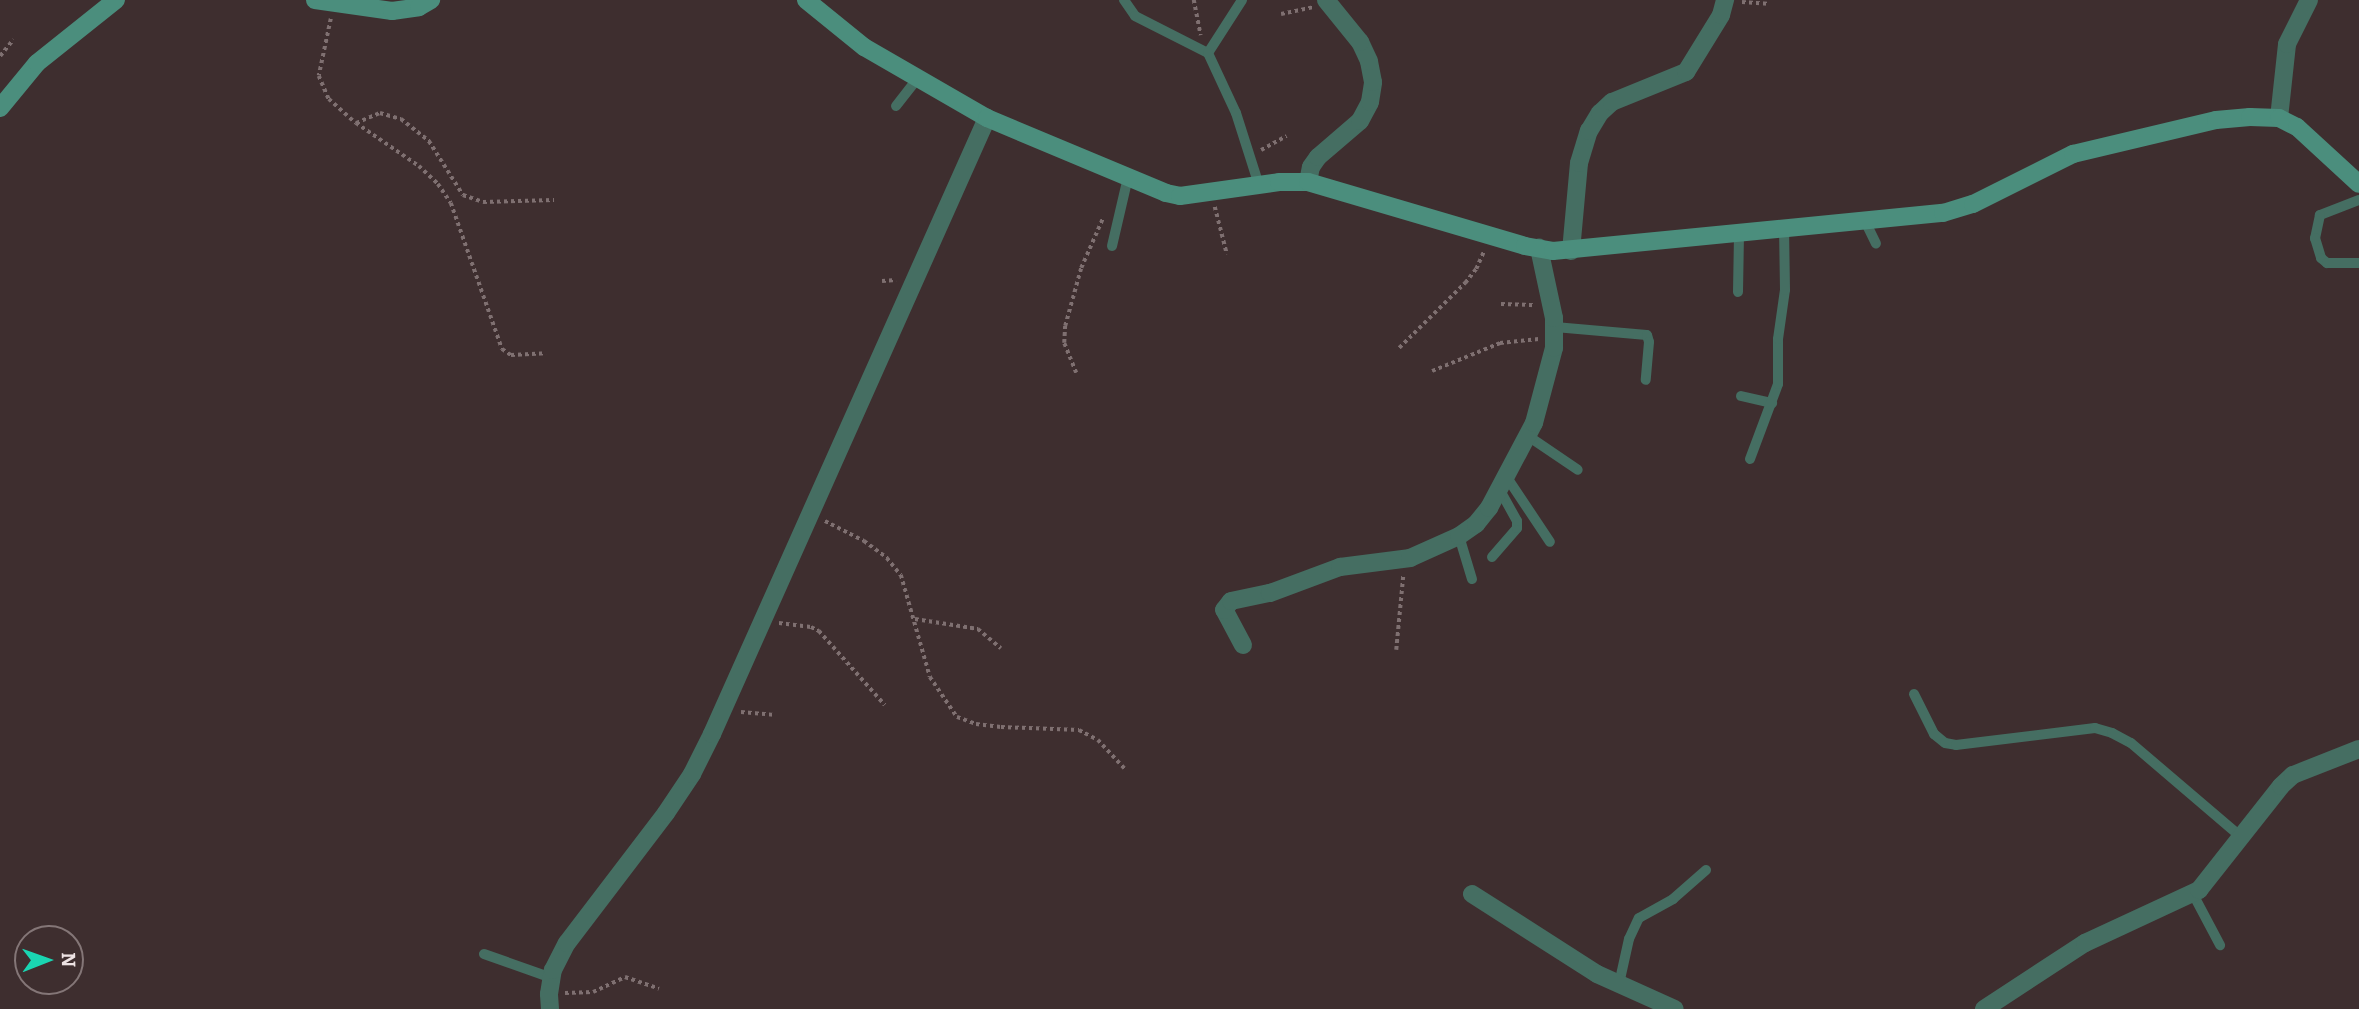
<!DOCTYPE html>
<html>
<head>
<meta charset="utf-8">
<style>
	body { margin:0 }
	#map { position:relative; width:2359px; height:1009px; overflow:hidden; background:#3e2e2f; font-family:Bitter,serif }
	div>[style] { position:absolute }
	.path>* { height:3.5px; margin-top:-1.75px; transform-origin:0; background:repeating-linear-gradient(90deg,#7f7071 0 3.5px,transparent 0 7px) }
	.lane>* { height:10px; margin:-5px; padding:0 5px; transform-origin:5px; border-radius:5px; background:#456e62 }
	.street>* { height:18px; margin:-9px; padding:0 9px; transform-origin:9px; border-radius:9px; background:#456e62 }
	.secondary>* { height:18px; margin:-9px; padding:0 9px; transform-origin:9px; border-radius:9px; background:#4b8e7d }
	span { translate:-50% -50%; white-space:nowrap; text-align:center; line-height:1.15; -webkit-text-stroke:6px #3e2e2f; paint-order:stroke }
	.north { position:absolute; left:14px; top:925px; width:70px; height:70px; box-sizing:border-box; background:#3e2e2f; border:2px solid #847677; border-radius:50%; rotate:89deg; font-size:19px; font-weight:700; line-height:28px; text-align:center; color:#ede2e3 }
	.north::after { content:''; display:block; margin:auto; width:24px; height:32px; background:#1ad5b2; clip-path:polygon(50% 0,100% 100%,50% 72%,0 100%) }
</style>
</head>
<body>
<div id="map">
	<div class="path">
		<div style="left:1194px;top:0;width:36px;rotate:79deg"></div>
		<div style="left:1742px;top:2px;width:26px;rotate:4deg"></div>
		<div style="left:1281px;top:14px;width:33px;rotate:-12deg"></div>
		<div style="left:331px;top:19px;width:58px;rotate:101.9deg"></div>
		<div style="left:319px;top:76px;width:25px;rotate:67deg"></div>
		<div style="left:329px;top:99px;width:36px;rotate:42deg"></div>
		<div style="left:356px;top:123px;width:76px;rotate:34.3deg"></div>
		<div style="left:419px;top:166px;width:26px;rotate:43deg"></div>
		<div style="left:438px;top:184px;width:23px;rotate:56deg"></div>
		<div style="left:451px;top:203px;width:155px;rotate:70.7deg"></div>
		<div style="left:502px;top:349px;width:11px;rotate:34deg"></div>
		<div style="left:511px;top:355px;width:35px;rotate:-3deg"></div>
		<div style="left:0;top:56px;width:21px;rotate:-51deg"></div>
		<div style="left:356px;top:123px;width:26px;rotate:-23deg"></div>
		<div style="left:380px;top:113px;width:22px;rotate:16deg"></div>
		<div style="left:401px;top:119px;width:36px;rotate:38deg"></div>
		<div style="left:429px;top:141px;width:64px;rotate:57.8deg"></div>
		<div style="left:463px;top:195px;width:21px;rotate:19deg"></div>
		<div style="left:483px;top:202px;width:71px;rotate:-1.6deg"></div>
		<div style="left:1261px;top:150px;width:29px;rotate:-29deg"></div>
		<div style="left:1215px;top:207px;width:49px;rotate:75.7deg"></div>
		<div style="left:882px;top:281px;width:14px;rotate:-4deg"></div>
		<div style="left:1501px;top:304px;width:34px;rotate:2deg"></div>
		<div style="left:1399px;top:348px;width:93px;rotate:-44.6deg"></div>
		<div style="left:1465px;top:283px;width:18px;rotate:-52deg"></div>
		<div style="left:1476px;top:269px;width:20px;rotate:-66deg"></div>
		<div style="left:1432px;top:371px;width:74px;rotate:-22.4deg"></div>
		<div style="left:1500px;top:343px;width:39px;rotate:-6deg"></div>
		<div style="left:1076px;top:373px;width:32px;rotate:-112deg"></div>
		<div style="left:1064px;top:343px;width:17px;rotate:-87deg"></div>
		<div style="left:1065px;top:326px;width:60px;rotate:-74.6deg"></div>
		<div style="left:1081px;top:268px;width:55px;rotate:-66.3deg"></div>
		<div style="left:825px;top:521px;width:44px;rotate:27.1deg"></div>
		<div style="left:864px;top:541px;width:29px;rotate:36deg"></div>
		<div style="left:887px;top:558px;width:22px;rotate:51deg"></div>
		<div style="left:901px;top:575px;width:106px;rotate:74.1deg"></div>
		<div style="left:930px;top:677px;width:48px;rotate:56deg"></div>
		<div style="left:957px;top:717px;width:20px;rotate:20deg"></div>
		<div style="left:976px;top:724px;width:25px;rotate:7deg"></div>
		<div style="left:1001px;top:727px;width:78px;rotate:2.2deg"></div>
		<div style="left:1079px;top:730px;width:21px;rotate:28deg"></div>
		<div style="left:1098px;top:740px;width:40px;rotate:47deg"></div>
		<div style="left:915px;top:619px;width:64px;rotate:9deg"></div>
		<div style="left:978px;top:629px;width:30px;rotate:40deg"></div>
		<div style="left:779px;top:623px;width:32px;rotate:7deg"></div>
		<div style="left:811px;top:627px;width:9px;rotate:27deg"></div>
		<div style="left:819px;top:631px;width:99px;rotate:48.3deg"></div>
		<div style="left:1396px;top:650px;width:74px;rotate:-84.6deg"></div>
		<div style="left:741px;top:712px;width:33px;rotate:5deg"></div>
		<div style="left:565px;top:993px;width:28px;rotate:-2deg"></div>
		<div style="left:593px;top:992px;width:35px;rotate:-25deg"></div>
		<div style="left:625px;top:977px;width:36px;rotate:19deg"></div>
	</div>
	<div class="lane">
		<div style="left:1124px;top:0;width:19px;rotate:55deg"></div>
		<div style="left:1135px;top:16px;width:82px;rotate:26.9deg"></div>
		<div style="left:1208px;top:53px;width:63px;rotate:-57.3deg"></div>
		<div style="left:1208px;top:53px;width:66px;rotate:65deg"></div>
		<div style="left:1236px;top:113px;width:76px;rotate:72.3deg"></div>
		<div style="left:896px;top:106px;width:36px;rotate:-52deg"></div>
		<div style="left:2359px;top:200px;width:42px;rotate:159deg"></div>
		<div style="left:2320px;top:215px;width:24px;rotate:102deg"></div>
		<div style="left:2315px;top:238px;width:21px;rotate:73deg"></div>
		<div style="left:2321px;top:258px;width:8px;rotate:40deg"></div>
		<div style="left:2327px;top:263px;width:32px"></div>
		<div style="left:1865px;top:221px;width:25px;rotate:64deg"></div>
		<div style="left:1112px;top:246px;width:71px;rotate:-76.9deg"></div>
		<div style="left:1738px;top:292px;width:58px;rotate:-89deg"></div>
		<div style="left:1555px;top:327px;width:92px;rotate:5deg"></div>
		<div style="left:1647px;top:335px;width:7px;rotate:74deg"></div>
		<div style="left:1649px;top:342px;width:38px;rotate:95deg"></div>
		<div style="left:1741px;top:396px;width:32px;rotate:13deg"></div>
		<div style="left:1528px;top:436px;width:60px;rotate:34.2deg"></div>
		<div style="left:1750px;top:459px;width:80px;rotate:-69.5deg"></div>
		<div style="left:1778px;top:384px;width:45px;rotate:-90deg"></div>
		<div style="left:1778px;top:339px;width:49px;rotate:-81.9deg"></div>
		<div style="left:1785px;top:290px;width:61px;rotate:-90.9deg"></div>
		<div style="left:1506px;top:476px;width:79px;rotate:56.3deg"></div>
		<div style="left:1459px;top:536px;width:45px;rotate:73.2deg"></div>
		<div style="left:1492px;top:557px;width:38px;rotate:-49deg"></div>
		<div style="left:1517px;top:528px;width:7px;rotate:-90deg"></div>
		<div style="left:1517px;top:521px;width:37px;rotate:-119deg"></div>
		<div style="left:1914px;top:694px;width:45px;rotate:63.4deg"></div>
		<div style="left:1934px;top:734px;width:14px;rotate:39deg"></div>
		<div style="left:1945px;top:743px;width:11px;rotate:10deg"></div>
		<div style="left:1956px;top:745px;width:140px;rotate:-7deg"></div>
		<div style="left:2095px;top:728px;width:18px;rotate:16deg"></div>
		<div style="left:2112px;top:733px;width:21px;rotate:28deg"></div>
		<div style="left:2131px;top:743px;width:145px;rotate:40.5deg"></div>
		<div style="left:2193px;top:894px;width:58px;rotate:62.1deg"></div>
		<div style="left:484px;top:954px;width:72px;rotate:19.4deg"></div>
		<div style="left:1619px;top:984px;width:46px;rotate:-77.5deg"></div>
		<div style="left:1629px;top:939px;width:23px;rotate:-65deg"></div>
		<div style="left:1639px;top:918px;width:39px;rotate:-29deg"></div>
		<div style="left:1673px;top:899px;width:44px;rotate:-41.3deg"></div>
	</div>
	<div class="street">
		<div style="left:2279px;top:118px;width:74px;rotate:-83.8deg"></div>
		<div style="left:2287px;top:44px;width:49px;rotate:-63.4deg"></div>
		<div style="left:1308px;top:182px;width:15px;rotate:-79deg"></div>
		<div style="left:1311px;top:167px;width:12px;rotate:-55deg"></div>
		<div style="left:1318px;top:157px;width:55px;rotate:-40.6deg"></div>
		<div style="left:1360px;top:121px;width:21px;rotate:-62deg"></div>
		<div style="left:1370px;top:102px;width:20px;rotate:-81deg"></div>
		<div style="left:1373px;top:82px;width:21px;rotate:-101deg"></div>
		<div style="left:1369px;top:61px;width:21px;rotate:-115deg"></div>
		<div style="left:1360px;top:42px;width:54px;rotate:-129deg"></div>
		<div style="left:1571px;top:251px;width:88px;rotate:-84.8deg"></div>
		<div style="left:1579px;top:163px;width:34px;rotate:-73deg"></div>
		<div style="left:1589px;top:131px;width:21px;rotate:-59deg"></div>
		<div style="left:1600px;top:113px;width:16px;rotate:-43deg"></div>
		<div style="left:1612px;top:102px;width:80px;rotate:-22.1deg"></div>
		<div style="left:1686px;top:72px;width:67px;rotate:-58.4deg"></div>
		<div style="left:1721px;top:15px;width:16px;rotate:-75deg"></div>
		<div style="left:1243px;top:645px;width:40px;rotate:-118deg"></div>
		<div style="left:1224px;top:610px;width:11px;rotate:-52deg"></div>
		<div style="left:1231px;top:601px;width:40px;rotate:-12deg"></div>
		<div style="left:1270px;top:593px;width:75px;rotate:-20.4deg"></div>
		<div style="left:1340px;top:567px;width:71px;rotate:-7.3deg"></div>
		<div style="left:1410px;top:558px;width:54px;rotate:-24.2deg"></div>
		<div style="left:1459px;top:536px;width:21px;rotate:-35deg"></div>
		<div style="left:1476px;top:524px;width:21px;rotate:-51deg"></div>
		<div style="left:1489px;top:508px;width:96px;rotate:-62.1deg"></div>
		<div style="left:1534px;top:423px;width:78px;rotate:-75.1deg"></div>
		<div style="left:1554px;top:348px;width:30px;rotate:-90deg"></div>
		<div style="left:1554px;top:318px;width:72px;rotate:-102.1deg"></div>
		<div style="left:1472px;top:894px;width:148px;rotate:32.6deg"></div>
		<div style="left:1597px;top:974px;width:85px;rotate:24.2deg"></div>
		<div style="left:550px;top:1009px;width:15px;rotate:-94deg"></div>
		<div style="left:549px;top:994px;width:24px;rotate:-81deg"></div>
		<div style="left:553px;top:970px;width:30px;rotate:-63deg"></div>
		<div style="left:567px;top:943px;width:163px;rotate:-52.7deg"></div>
		<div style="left:666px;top:813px;width:47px;rotate:-56.3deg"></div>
		<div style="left:692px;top:774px;width:45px;rotate:-63.4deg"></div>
		<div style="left:712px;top:734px;width:675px;rotate:-65.94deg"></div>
		<div style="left:1984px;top:1009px;width:121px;rotate:-33.2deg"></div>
		<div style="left:2085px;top:943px;width:126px;rotate:-24.9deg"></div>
		<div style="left:2199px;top:890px;width:132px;rotate:-51.7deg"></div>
		<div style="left:2281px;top:786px;width:16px;rotate:-43deg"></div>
		<div style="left:2293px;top:775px;width:71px;rotate:-21.5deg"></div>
	</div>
	<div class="secondary">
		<div style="left:315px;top:0;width:78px;rotate:8.1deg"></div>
		<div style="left:392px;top:11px;width:27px;rotate:-8deg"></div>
		<div style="left:419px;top:7px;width:14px;rotate:-30deg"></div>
		<div style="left:806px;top:0;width:75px;rotate:39deg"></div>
		<div style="left:864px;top:47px;width:142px;rotate:30deg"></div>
		<div style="left:987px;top:118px;width:194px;rotate:22.7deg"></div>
		<div style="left:1166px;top:193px;width:14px;rotate:12deg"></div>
		<div style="left:1180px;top:196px;width:100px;rotate:-8deg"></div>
		<div style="left:1279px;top:182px;width:29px"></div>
		<div style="left:1308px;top:182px;width:226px;rotate:16.4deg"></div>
		<div style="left:1525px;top:246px;width:28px;rotate:10deg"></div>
		<div style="left:1553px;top:251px;width:392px;rotate:-5.6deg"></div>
		<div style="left:1943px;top:213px;width:31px;rotate:-17deg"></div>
		<div style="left:1973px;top:204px;width:112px;rotate:-26.6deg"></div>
		<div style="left:2073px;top:154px;width:147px;rotate:-13.4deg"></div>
		<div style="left:2216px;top:120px;width:34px;rotate:-5deg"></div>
		<div style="left:2250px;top:117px;width:29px;rotate:2deg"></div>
		<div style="left:2279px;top:118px;width:20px;rotate:27deg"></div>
		<div style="left:2297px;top:127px;width:84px;rotate:42.6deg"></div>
		<div style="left:0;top:108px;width:58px;rotate:-50.6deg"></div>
		<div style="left:37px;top:63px;width:101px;rotate:-38.6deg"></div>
	</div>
	<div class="north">N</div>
</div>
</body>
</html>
